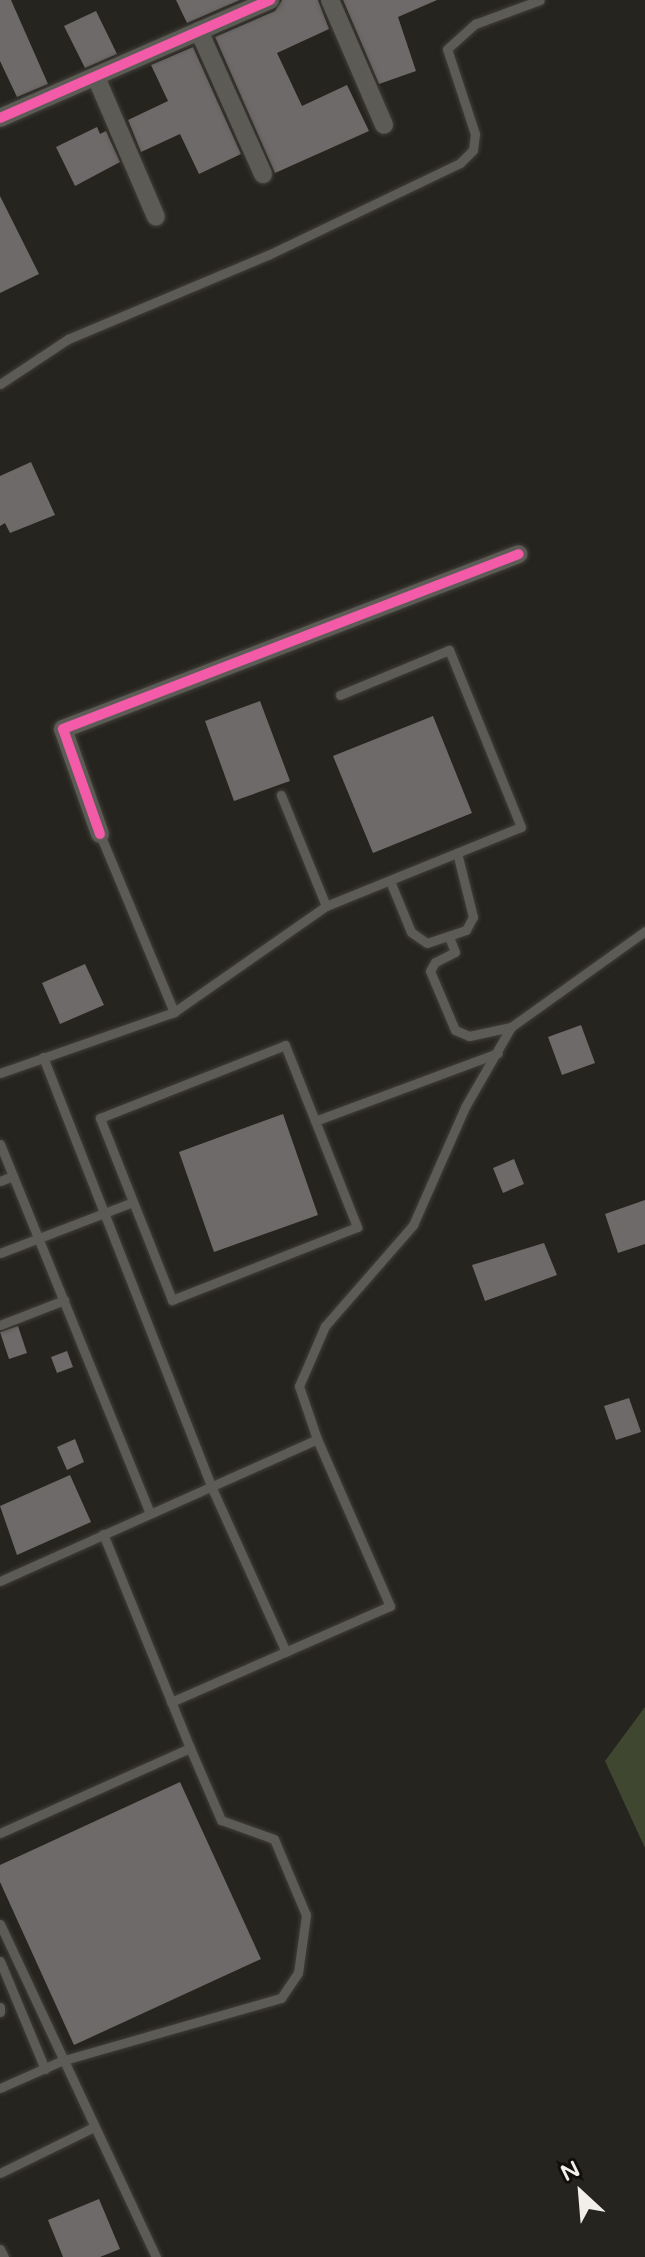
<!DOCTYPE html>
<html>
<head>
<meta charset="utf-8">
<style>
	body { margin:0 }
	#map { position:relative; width:645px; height:2257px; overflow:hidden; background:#26241e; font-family:"Varela Round",sans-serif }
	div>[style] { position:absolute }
	.green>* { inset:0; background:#404731 }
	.building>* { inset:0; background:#6e6a69 }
	.roads { filter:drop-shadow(0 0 2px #403e39) drop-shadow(0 0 2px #403e39) }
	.lane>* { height:9px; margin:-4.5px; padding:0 4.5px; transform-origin:4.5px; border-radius:4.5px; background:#5d5b56 }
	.street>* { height:18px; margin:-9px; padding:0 9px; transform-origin:9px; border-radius:9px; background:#5d5b56 }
	.cycleway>* { height:10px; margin:-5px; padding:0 5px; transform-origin:5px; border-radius:5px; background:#f35aa7 }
	span { translate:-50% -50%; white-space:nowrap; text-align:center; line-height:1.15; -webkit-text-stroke:8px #110e0a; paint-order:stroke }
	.north { position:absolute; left:541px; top:2153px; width:80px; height:80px; -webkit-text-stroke:6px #110e0a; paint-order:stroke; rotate:334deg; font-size:22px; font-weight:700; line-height:32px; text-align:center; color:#f2efe8 }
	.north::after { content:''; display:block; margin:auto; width:28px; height:36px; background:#f2efe8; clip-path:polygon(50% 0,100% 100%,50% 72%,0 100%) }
</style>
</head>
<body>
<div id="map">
	<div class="green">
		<div style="clip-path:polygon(645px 1707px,645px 1848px,605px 1761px)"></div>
	</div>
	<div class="building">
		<div style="clip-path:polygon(0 0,11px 0,48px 84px,17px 97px,0 61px)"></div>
		<div style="clip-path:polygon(176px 0,240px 0,187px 23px)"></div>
		<div style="clip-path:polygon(282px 0,318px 0,329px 29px,277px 53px,302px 106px,347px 85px,369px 131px,275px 173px,215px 37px,275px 11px)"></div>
		<div style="clip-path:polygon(343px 0,437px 0,398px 17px,416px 71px,379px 84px)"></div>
		<div style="clip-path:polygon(96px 11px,117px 54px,85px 68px,64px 26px)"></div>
		<div style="clip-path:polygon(193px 47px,241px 154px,199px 174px,180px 134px,141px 152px,128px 120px,168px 101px,151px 65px)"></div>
		<div style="clip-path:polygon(97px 127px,100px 134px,106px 131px,120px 162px,75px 186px,56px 147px)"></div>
		<div style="clip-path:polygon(0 196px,39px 274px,0 293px)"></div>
		<div style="clip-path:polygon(31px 462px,55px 515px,10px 533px,5px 523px,0 526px,0 476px)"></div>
		<div style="clip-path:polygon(260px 701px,290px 781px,234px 801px,205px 721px)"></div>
		<div style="clip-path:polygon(433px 716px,472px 813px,373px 853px,333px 756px)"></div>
		<div style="clip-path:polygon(85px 964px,104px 1005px,60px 1024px,42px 983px)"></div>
		<div style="clip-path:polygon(581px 1025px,595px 1063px,562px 1075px,548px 1037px)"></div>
		<div style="clip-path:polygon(283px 1114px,318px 1215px,214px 1252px,179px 1152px)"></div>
		<div style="clip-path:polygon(514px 1159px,524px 1184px,503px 1193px,493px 1168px)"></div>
		<div style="clip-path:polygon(645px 1200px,645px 1244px,618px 1253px,605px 1214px)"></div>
		<div style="clip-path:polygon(544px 1243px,557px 1275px,485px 1301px,472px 1265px)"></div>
		<div style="clip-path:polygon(18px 1326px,27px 1353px,9px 1359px,0 1332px)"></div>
		<div style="clip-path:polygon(67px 1351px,73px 1367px,57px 1373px,51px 1357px)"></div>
		<div style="clip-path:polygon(629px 1398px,641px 1432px,616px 1440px,604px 1406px)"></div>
		<div style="clip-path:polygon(75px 1439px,84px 1462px,67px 1470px,57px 1447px)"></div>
		<div style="clip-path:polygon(70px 1475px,91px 1522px,17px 1555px,0 1506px)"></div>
		<div style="clip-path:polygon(180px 1782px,261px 1959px,74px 2045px,0 1882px,0 1865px)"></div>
		<div style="clip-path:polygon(99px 2199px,120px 2249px,100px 2257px,63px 2257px,48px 2220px)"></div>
	</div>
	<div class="roads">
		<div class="lane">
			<div style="left:0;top:384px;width:82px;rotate:-33.5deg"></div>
			<div style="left:68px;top:339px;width:217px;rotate:-22.8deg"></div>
			<div style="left:268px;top:255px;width:213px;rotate:-25.6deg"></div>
			<div style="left:460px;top:163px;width:18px;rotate:-45deg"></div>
			<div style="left:473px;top:150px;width:16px;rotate:-83deg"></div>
			<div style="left:475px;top:134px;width:89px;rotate:-108.2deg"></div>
			<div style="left:447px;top:49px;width:38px;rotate:-42deg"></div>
			<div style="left:475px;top:24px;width:69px;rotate:-20.3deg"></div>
			<div style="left:390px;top:881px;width:55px;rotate:67.6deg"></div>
			<div style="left:411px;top:932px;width:19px;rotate:35deg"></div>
			<div style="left:427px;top:943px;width:41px;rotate:-18.4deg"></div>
			<div style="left:466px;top:930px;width:15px;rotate:-62deg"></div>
			<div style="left:473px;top:917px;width:66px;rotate:-104deg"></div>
			<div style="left:326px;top:906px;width:210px;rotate:-22.1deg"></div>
			<div style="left:521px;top:827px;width:191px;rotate:-112.1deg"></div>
			<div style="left:449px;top:650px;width:118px;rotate:157.6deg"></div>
			<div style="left:449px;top:937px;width:16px;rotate:68deg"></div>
			<div style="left:455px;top:952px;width:22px;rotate:153deg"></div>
			<div style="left:435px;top:962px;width:10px;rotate:119deg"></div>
			<div style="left:430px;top:971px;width:64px;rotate:67deg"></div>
			<div style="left:455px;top:1030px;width:15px;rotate:23deg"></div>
			<div style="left:469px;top:1036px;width:43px;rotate:-12.1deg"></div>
			<div style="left:174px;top:1012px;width:185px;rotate:-34.9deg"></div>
			<div style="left:326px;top:906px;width:120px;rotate:-112.1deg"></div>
			<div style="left:285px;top:1045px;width:196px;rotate:68.4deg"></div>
			<div style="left:357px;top:1227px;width:199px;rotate:158.5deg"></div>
			<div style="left:172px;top:1300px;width:196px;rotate:-111.6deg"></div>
			<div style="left:100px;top:1118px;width:199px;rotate:-21.5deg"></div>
			<div style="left:43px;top:1057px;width:461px;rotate:68.6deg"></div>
			<div style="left:211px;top:1486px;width:182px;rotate:65.7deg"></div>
			<div style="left:0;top:1073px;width:184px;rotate:-19.3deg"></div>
			<div style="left:174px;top:1012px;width:193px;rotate:-112.6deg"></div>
			<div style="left:315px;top:1121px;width:195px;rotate:-20.4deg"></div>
			<div style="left:0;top:1144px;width:398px;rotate:67.9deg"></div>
			<div style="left:0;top:1181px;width:14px;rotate:-21deg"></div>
			<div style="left:0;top:1253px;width:142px;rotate:-21deg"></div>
			<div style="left:0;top:1325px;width:69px;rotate:-21.3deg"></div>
			<div style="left:0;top:1581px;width:347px;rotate:-24.1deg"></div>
			<div style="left:317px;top:1439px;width:56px;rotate:-108.8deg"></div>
			<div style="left:299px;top:1386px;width:65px;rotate:-66.6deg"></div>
			<div style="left:325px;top:1326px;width:134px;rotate:-48.9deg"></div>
			<div style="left:413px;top:1225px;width:129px;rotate:-66.2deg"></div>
			<div style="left:465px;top:1107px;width:92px;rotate:-60.1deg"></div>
			<div style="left:511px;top:1027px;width:165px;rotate:-35.6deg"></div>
			<div style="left:171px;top:1702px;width:239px;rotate:-23.7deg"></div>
			<div style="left:390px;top:1606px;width:182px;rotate:-113.6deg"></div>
			<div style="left:0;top:1833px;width:208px;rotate:-24.1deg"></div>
			<div style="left:190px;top:1748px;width:231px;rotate:-112.1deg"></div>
			<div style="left:0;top:1924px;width:368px;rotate:64.9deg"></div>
			<div style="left:0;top:1961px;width:117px;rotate:67.4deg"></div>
			<div style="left:0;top:2007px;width:5px;rotate:90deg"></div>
			<div style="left:0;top:2088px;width:67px;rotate:-23.9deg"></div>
			<div style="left:61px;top:2061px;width:229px;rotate:-16deg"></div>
			<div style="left:281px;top:1998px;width:30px;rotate:-56deg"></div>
			<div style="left:298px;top:1973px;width:59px;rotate:-82.1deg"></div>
			<div style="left:306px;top:1915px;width:82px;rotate:-112.8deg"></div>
			<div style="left:274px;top:1839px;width:56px;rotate:-160.3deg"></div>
			<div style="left:221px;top:1820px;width:78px;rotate:-113.3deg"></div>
			<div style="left:0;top:2173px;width:102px;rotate:-26.1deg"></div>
			<div style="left:0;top:2249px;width:9px;rotate:63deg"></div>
		</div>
		<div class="street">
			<div style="left:330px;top:0;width:136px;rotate:66.6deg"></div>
			<div style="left:199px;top:31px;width:157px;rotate:65.9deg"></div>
			<div style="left:96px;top:77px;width:152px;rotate:66.8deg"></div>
			<div style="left:0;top:118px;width:295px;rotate:-23.6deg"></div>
			<div style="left:100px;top:834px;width:111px;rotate:-109.4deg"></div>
			<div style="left:63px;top:729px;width:488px;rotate:-21deg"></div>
		</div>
	</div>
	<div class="cycleway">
		<div style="left:0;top:118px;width:295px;rotate:-23.6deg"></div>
		<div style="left:100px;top:834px;width:111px;rotate:-109.4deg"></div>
		<div style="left:63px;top:729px;width:488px;rotate:-21deg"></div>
	</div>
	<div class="north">N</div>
</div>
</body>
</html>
